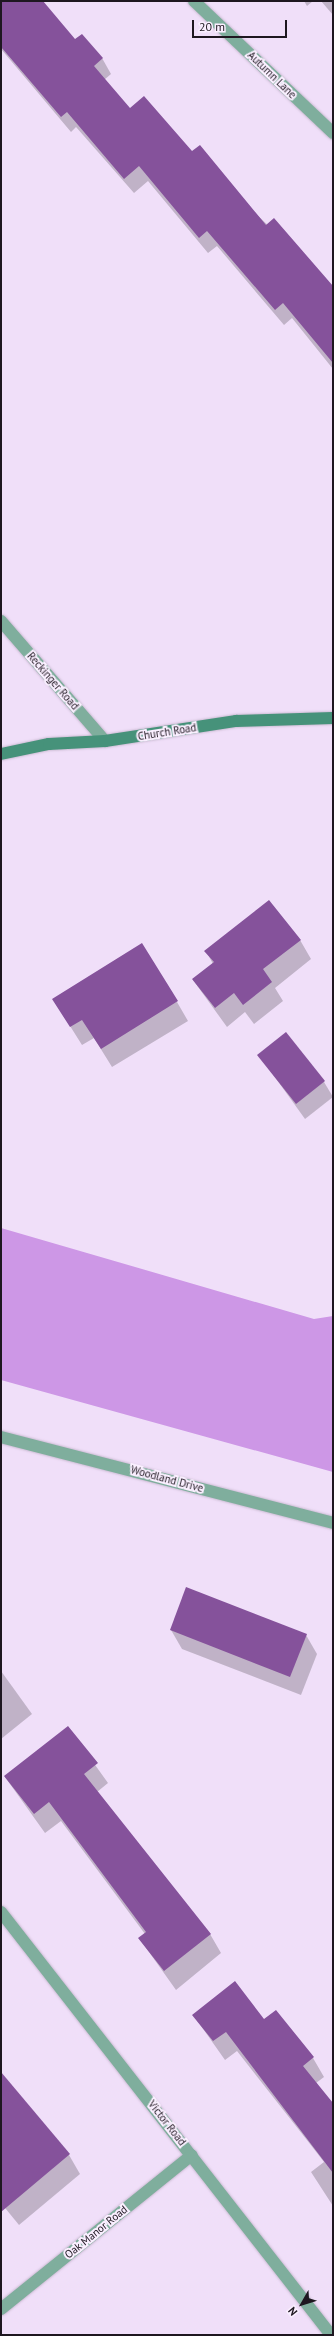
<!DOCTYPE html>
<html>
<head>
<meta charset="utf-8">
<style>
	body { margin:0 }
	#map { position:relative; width:334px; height:2336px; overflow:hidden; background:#f0dff9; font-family:"PT Sans",sans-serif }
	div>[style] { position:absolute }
	.forest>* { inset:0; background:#cd97e6 }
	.shadow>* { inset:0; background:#0003 }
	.building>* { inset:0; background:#85529b }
	.roads { filter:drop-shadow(0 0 1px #cabbd2) drop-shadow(0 0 1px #cabbd2) }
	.street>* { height:12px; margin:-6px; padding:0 6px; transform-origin:6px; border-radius:6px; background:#7fae9d }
	.secondary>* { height:12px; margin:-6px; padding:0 6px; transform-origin:6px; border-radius:6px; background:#46927a }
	span { translate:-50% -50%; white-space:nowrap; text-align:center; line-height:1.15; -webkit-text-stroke:4px #faefff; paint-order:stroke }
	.street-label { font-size:11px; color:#1e1720 }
	.frame { position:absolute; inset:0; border:2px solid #1e1720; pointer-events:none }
	.north { position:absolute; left:282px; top:2284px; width:40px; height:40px; -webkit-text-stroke:3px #faefff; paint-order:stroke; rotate:231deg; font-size:11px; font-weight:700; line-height:16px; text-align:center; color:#1e1720 }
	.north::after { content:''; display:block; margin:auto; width:14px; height:18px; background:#1e1720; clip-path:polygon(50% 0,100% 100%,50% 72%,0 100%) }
	.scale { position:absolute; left:192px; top:20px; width:95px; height:18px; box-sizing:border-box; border:2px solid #1e1720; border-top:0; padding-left:5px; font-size:12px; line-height:14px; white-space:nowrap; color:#1e1720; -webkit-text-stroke:3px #faefff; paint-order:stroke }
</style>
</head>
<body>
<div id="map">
	<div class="forest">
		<div style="clip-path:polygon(1px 1228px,314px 1319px,333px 1316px,333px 1472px,1px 1380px)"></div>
	</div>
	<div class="shadow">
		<div style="clip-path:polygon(1px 1px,41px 1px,75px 41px,102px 58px,111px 74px,104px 80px,130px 109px,192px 153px,333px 287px,333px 369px,292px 318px,284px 325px,217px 246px,208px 253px,148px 181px,134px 193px,76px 127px,71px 132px,1px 49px)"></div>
		<div style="clip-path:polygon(304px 1px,313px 1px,307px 6px)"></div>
		<div style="clip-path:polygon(321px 1px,333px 1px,333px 15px)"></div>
		<div style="clip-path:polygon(300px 940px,311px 959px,275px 988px,283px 1001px,254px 1024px,245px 1012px,227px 1027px,193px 980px,213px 964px,206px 951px)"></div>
		<div style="clip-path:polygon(177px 1002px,188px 1021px,112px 1067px,94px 1038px,82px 1045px,65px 1018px)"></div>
		<div style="clip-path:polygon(259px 1055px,324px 1082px,333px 1097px,305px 1119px)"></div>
		<div style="clip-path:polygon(171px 1630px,306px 1635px,317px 1654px,301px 1695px,182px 1649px)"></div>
		<div style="clip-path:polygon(1px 1671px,32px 1714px,1px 1739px)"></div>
		<div style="clip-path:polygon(68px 1727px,108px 1783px,97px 1792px,210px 1934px,221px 1953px,176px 1990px,139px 1938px,145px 1934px,61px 1821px,45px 1833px,5px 1777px)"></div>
		<div style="clip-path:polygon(276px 2011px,313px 2058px,324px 2077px,316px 2083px,333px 2105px,333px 2206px,311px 2172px,324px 2162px,310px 2144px,237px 2051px,225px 2060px,194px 2016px,264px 2020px)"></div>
		<div style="clip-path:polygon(1px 2075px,69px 2155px,80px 2174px,19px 2225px,1px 2203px)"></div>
	</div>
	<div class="building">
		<div style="clip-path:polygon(1px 1px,43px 1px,75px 39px,82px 34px,103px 58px,94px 66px,130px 108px,144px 96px,192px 151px,200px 145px,266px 225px,274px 218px,333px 286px,333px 363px,283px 303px,275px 310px,207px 231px,199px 238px,139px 166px,124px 179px,67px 112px,61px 117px,1px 47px)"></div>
		<div style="clip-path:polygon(269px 900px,301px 940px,263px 969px,272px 982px,243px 1005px,234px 993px,215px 1008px,192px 979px,214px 962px,204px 951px)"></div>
		<div style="clip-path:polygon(142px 943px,178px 1001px,101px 1049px,82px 1020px,70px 1027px,52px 999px)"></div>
		<div style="clip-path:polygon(286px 1032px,325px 1081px,296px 1104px,257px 1055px)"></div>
		<div style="clip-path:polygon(186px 1587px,307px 1634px,290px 1677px,170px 1630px)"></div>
		<div style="clip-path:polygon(68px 1726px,98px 1763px,84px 1774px,211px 1934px,164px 1971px,138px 1938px,146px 1932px,49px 1802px,34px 1814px,4px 1776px)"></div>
		<div style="clip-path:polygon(235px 1981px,264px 2019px,276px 2010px,314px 2057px,303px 2066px,333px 2103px,333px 2173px,226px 2032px,213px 2041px,192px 2015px)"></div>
		<div style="clip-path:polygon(1px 2072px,70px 2154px,1px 2212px)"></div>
	</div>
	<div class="roads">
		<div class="street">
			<div style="left:194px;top:1px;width:192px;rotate:43.5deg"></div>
			<div style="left:1px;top:621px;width:159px;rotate:49.1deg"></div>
			<div style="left:1px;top:1437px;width:343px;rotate:14.5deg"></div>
			<div style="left:1px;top:1912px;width:536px;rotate:52.04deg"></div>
			<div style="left:1px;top:2309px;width:245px;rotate:-38.9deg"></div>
		</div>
		<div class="secondary">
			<div style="left:1px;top:754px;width:49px;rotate:-11.8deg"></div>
			<div style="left:49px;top:744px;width:56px;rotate:-3.1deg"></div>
			<div style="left:105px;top:741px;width:133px;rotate:-8.7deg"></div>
			<div style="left:236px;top:721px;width:97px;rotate:-1.8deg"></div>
		</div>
	</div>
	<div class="street-label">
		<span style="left:272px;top:75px;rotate:44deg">Autumn Lane</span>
		<span style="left:53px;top:681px;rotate:49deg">Reckinger Road</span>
		<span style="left:167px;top:732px;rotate:-9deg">Church Road</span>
		<span style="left:167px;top:1479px;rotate:15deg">Woodland Drive</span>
		<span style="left:167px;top:2123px;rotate:52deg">Victor Road</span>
		<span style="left:96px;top:2232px;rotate:-39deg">Oak Manor Road</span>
	</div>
	<div class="frame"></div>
	<div class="north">N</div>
	<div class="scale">20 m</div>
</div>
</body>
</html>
